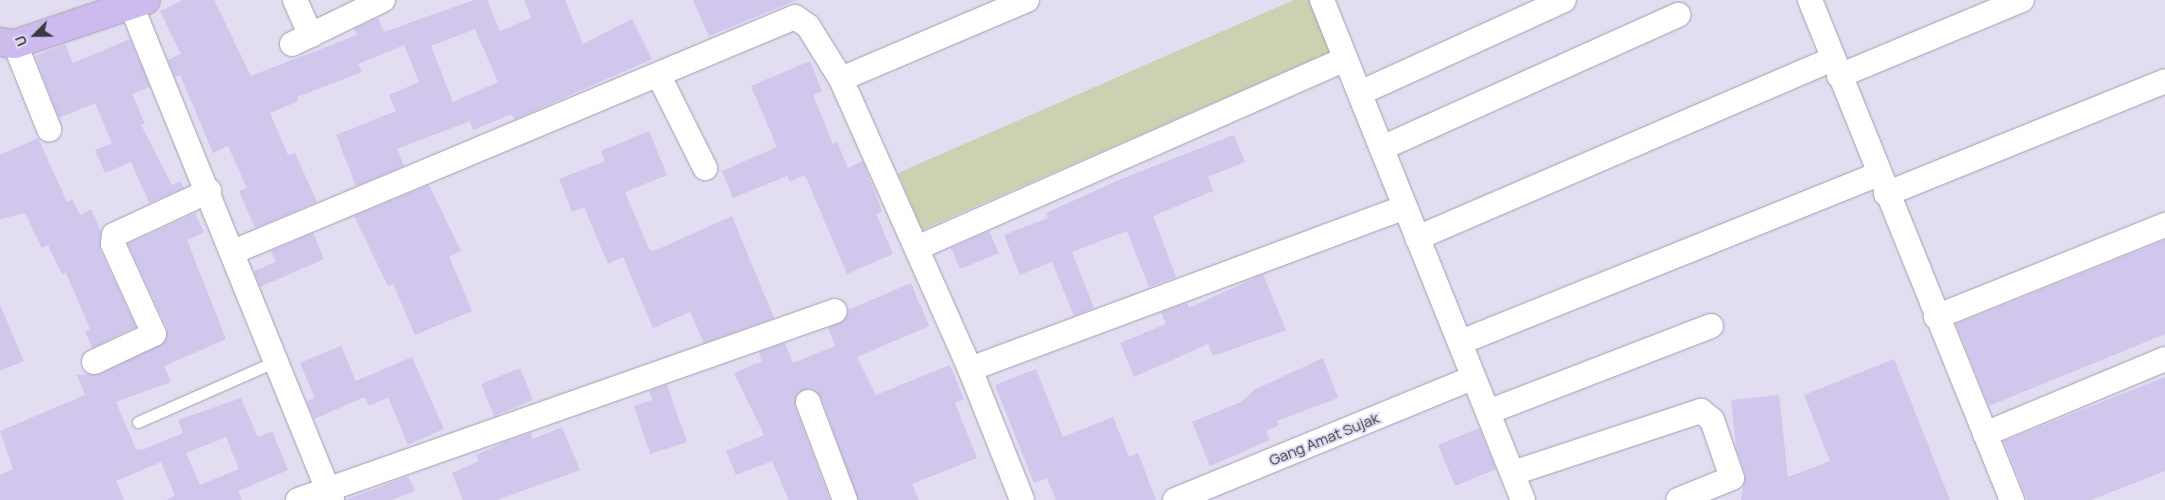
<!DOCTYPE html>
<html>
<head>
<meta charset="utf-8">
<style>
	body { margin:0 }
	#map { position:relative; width:2165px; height:500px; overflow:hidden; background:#e3ddf2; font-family:Manrope,sans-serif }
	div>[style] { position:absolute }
	.green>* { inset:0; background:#ccd1b1 }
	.building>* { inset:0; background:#d1c6eb }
	.roads { filter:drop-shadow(0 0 1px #a39db1) drop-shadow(0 0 1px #a39db1) }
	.service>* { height:11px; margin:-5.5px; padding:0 5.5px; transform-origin:5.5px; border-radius:5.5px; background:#fff }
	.minor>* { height:24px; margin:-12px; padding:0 12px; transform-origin:12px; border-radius:12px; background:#fff }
	.primary>* { height:28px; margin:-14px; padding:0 14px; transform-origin:14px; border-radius:14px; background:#cdbbee }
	span { translate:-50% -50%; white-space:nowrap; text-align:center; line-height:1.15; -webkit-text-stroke:4px #e3ddf2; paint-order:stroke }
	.street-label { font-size:15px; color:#3b3841 }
	.north { position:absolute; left:10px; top:10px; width:50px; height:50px; -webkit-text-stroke:4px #e3ddf2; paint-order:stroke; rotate:247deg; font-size:14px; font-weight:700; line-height:20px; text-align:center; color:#3b3841 }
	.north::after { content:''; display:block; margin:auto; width:18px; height:22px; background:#3b3841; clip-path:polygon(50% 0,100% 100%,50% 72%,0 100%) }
</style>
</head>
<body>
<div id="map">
	<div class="green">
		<div style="clip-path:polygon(1294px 0,1309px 0,1332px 51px,922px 230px,898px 173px)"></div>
	</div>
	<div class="building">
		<div style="clip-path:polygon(evenodd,183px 0,214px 0,251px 76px,357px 35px,354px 29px,378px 18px,384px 32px,474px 0,487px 0,500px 31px,531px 18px,524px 0,565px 0,583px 44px,632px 19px,652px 59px,514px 120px,512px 114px,473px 130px,470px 121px,397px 149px,404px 166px,356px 186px,336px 135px,396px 111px,389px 95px,419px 82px,404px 45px,358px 64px,362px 72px,297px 97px,298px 101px,270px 113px,288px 155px,295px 153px,317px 202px,255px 228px,239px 191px,247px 188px,228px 146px,213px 153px,180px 75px,175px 77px,168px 60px,181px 54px,160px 11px,183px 0,475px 29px,498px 82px,453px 102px,431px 46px,475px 29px)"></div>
		<div style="clip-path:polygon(693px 0,797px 0,709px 36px)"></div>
		<div style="clip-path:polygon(130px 39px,150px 87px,132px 94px,145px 124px,141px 125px,172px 185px,180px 181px,184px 188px,149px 203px,131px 162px,105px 173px,95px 150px,112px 143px,95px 103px,59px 118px,35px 56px,65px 44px,73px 63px)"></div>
		<div style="clip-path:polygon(810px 61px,822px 91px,813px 95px,833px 144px,837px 142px,848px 168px,863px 161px,882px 211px,876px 214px,893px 254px,847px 274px,805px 175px,790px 182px,787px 176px,733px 198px,722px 171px,777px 147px,751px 86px)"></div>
		<div style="clip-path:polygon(649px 131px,667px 175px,625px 192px,649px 249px,654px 251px,732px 216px,774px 318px,704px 343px,690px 312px,653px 328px,623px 257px,608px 264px,584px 207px,572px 212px,559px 179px,605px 161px,601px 151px)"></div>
		<div style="clip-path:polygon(1234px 135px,1245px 162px,1208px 177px,1213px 191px,1153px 216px,1176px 277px,1149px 287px,1127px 231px,1072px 252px,1094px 308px,1074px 316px,1052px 262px,1020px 275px,1004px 235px,1048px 218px,1046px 213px,1121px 179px)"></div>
		<div style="clip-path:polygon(38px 138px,67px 202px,72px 199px,80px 215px,91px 209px,101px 232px,100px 250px,136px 327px,92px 348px,85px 331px,90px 329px,66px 273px,62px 274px,48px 245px,42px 248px,25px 213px,0 219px,0 155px)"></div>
		<div style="clip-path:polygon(429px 185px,461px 251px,449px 256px,472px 311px,415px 335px,393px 284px,388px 286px,354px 216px)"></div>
		<div style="clip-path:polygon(evenodd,195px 213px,204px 232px,187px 240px,226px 339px,164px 366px,171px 382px,116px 402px,136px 449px,142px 450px,183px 433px,178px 420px,241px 398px,258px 437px,272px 431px,288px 470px,238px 491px,242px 500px,166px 500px,175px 496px,161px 462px,116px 481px,124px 500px,0 500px,0 475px,13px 469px,0 431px,85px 395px,77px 375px,100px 374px,165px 341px,167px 328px,128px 244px,195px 213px,226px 437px,239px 469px,200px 485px,186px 453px,226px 437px)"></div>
		<div style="clip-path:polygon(989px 231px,999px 253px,960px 269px,951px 248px)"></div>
		<div style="clip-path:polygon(313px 233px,324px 259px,260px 287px,254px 271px,276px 262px,271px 251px)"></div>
		<div style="clip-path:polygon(2165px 240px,2165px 334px,1989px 406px,1956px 324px)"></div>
		<div style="clip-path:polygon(1263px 274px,1286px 330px,1213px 356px,1208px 344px,1134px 377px,1120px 343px,1166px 324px,1161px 312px,1187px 303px,1189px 308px)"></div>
		<div style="clip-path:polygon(911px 283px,929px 326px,857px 357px,876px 395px,950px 365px,964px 399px,955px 403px,977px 458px,912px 484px,919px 500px,858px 500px,821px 397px,810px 388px,797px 394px,795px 406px,830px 500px,789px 500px,772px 461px,736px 475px,726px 451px,764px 435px,734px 373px,762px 361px,759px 352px,785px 343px,793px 363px,835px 346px,828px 328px,845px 320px,848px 310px)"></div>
		<div style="clip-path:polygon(0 305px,24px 361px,0 371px)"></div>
		<div style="clip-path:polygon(341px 346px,356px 381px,412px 357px,444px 429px,408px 445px,388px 397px,369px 406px,365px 397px,314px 419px,307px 401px,315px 398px,300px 363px)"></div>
		<div style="clip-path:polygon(1323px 358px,1338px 398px,1277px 421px,1279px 425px,1266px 431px,1270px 440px,1210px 466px,1192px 422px,1241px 402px,1254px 390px)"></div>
		<div style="clip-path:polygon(1894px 359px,1950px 500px,1741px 500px,1745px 474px,1736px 447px,1731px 400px,1779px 395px,1788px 477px,1830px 461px,1804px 395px)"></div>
		<div style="clip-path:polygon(520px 368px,533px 400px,494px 416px,481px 384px)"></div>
		<div style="clip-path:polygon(1036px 369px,1063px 437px,1113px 417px,1129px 457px,1138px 453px,1156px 500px,1056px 500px,1047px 478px,1034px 483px,995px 385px)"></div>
		<div style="clip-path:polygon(2165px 377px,2165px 471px,2091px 500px,2027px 500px,2004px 441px)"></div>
		<div style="clip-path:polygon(667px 385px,687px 442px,650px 454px,634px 406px,652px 400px,649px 391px)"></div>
		<div style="clip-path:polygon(562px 427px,580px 470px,497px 500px,463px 500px,452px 473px,479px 461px,476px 455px,505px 442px,531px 433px,533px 439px)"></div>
		<div style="clip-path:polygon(1479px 428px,1496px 469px,1455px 486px,1438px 445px)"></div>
		<div style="clip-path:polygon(408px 476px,415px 491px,392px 500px,345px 500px)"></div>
	</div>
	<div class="roads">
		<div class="service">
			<div style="left:138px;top:422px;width:151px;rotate:-23.8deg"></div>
		</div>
		<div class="minor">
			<div style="left:129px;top:0;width:540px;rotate:67.9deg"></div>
			<div style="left:295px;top:0;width:39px;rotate:66deg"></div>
			<div style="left:1322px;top:0;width:539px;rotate:68.1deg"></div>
			<div style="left:1810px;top:0;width:539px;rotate:68deg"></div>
			<div style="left:15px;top:44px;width:92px;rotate:68.2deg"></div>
			<div style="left:292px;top:44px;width:101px;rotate:-25.8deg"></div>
			<div style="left:659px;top:76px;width:103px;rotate:63.4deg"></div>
			<div style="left:1839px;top:76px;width:198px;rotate:-22.6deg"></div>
			<div style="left:841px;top:79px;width:202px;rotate:-23deg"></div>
			<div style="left:1360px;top:93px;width:224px;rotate:-24.5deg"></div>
			<div style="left:1382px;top:148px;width:325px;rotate:-24.2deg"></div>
			<div style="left:1886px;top:194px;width:301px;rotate:-22deg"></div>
			<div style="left:1417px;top:238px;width:452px;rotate:-23.3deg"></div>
			<div style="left:917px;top:248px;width:468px;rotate:-23.8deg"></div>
			<div style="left:233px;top:252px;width:609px;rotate:-22.69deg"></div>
			<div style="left:795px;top:17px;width:16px;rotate:35deg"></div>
			<div style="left:808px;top:26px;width:62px;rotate:58.1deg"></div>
			<div style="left:841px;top:79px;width:317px;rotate:66deg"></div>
			<div style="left:970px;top:369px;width:141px;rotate:68.3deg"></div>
			<div style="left:1936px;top:317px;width:247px;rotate:-21.9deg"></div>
			<div style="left:1461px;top:342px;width:450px;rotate:-21.9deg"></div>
			<div style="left:94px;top:362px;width:66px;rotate:-25deg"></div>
			<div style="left:154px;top:334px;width:99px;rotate:-114.5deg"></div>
			<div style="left:113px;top:244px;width:9px;rotate:-84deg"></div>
			<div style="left:114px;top:235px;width:105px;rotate:-24.9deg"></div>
			<div style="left:970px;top:369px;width:464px;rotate:-20.4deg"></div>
			<div style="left:808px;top:402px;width:105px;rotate:69.3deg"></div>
			<div style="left:1488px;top:412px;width:239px;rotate:-21.1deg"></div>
			<div style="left:1985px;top:434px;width:195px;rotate:-22.6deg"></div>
			<div style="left:1513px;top:473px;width:198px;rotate:-18.3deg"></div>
			<div style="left:1701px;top:411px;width:14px;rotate:39deg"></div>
			<div style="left:1712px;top:420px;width:61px;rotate:71deg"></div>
			<div style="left:1732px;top:478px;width:58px;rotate:157.8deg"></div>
			<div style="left:298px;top:500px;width:569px;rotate:-19.39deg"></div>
			<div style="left:1175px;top:500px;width:322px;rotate:-22.3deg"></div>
		</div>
		<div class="primary">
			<div style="left:0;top:42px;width:15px;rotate:8deg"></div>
			<div style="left:15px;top:44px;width:138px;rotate:-18.6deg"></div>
		</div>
	</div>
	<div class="street-label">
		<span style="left:1324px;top:439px;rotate:-22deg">Gang Amat Sujak</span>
	</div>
	<div class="north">U</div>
</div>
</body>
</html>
